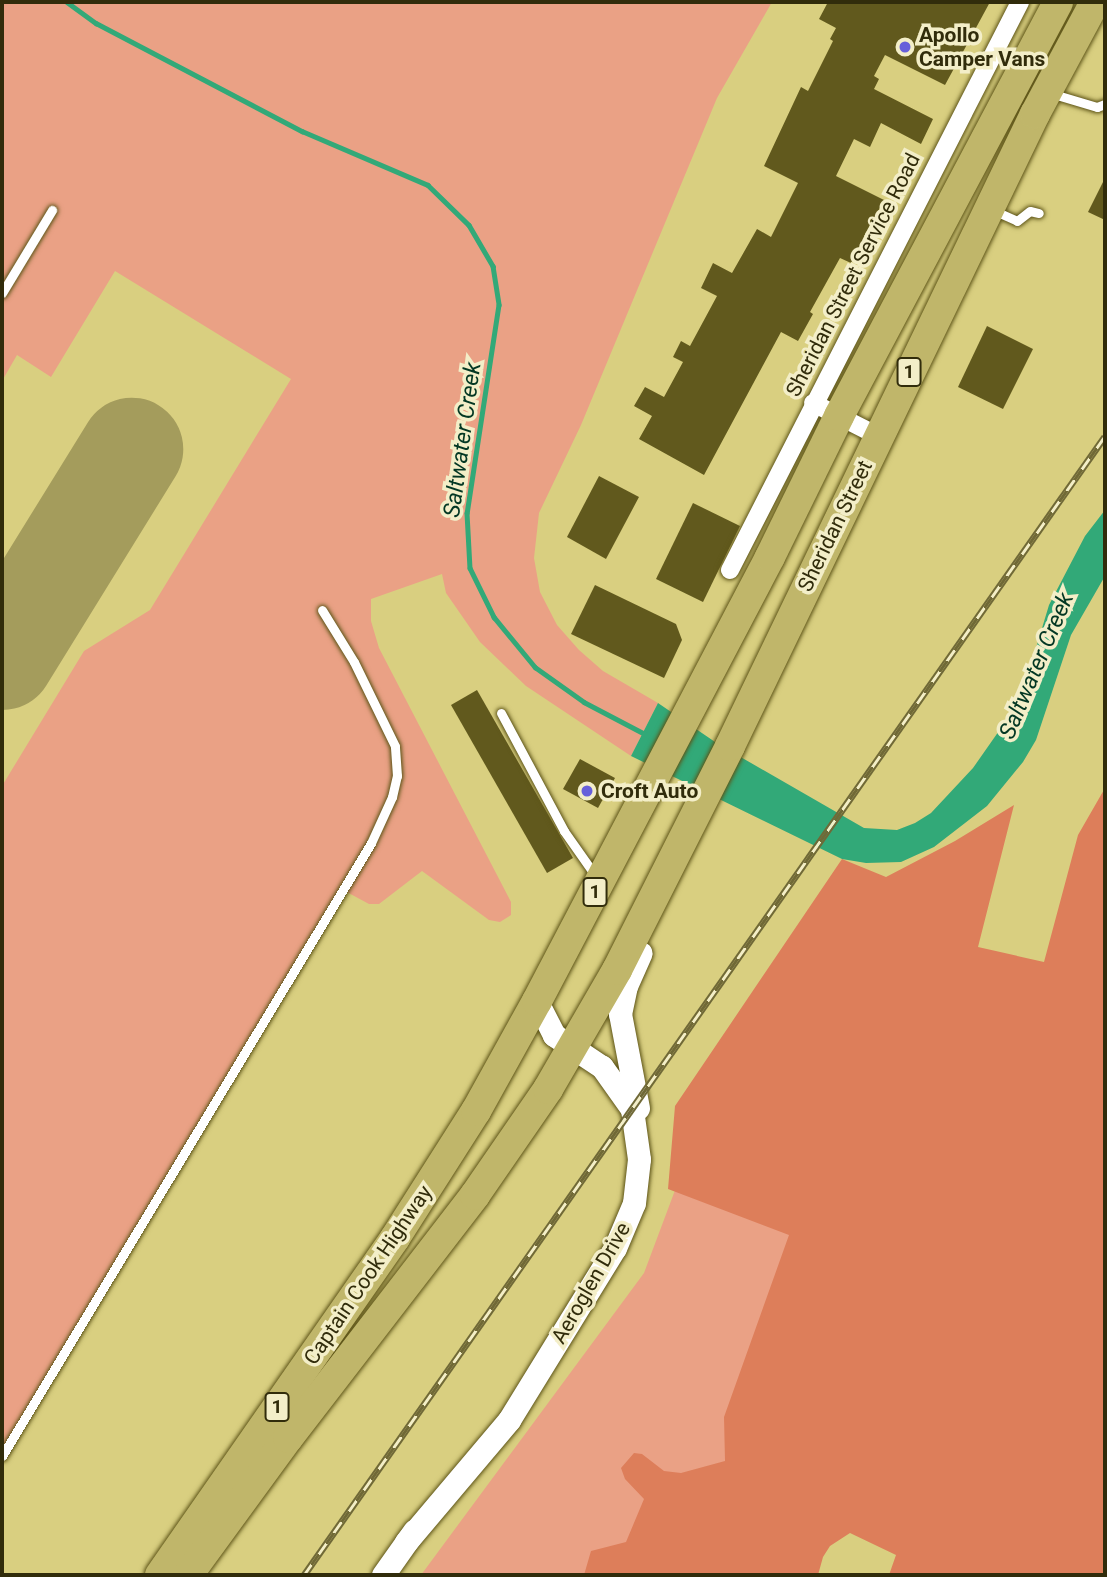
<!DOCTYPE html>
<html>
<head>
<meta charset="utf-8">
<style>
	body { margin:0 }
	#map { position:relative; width:1107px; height:1577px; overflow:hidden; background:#d9cf80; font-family:Roboto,sans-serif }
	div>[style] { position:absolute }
	.green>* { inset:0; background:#eaa185 }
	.forest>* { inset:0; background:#dd7e5a }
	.water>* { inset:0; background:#32a978 }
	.stream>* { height:4.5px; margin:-2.25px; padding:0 2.25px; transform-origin:2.25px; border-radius:2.25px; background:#32a978 }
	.runway>* { height:103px; margin:-51.5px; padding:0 51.5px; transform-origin:51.5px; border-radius:51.5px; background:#a49c5c }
	.building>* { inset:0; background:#61591d }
	.roads { filter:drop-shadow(0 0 2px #5d5417) drop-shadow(0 0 2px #5d5417) }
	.service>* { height:9px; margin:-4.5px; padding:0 4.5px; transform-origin:4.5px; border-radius:4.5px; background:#fff }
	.minor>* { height:18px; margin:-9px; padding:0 9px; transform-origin:9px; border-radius:9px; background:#fff }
	.tertiary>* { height:23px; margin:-11.5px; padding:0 11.5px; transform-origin:11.5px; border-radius:11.5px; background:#fff }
	.trunk>* { height:30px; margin:-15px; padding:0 15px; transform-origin:15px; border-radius:15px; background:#c0b66a }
	.rail>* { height:7px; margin-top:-3.5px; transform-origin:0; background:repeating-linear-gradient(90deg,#f3eec8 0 13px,#706937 0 26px); box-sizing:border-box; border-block:2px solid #706937 }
	.dots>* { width:19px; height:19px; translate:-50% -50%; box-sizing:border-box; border:4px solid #f3eec8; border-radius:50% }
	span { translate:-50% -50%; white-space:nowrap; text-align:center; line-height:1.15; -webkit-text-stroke:7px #f3eec8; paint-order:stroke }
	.shield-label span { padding:2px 5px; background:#f3eec8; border:2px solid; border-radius:5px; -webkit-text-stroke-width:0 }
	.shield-label { font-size:19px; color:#312c0b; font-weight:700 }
	.poi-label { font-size:21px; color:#312c0b; font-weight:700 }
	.left { translate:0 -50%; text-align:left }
	.street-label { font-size:21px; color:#312c0b }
	.water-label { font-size:23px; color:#033723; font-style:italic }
	.frame { position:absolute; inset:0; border:4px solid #312c0b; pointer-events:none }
</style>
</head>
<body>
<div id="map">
	<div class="green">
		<div style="clip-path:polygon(2px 2px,772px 2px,717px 98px,581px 425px,539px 513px,534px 558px,540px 592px,557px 625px,579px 650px,603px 671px,658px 703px,631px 756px,526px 686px,480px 642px,446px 593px,442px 574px,371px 599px,371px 621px,379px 648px,511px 902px,511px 915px,500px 922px,489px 920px,422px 871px,379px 904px,369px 904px,343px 890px,2px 1456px,2px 786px,84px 651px,150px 610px,291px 379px,115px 271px,51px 377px,17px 355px,2px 381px)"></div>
		<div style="clip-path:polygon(680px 1177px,844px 1225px,767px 1575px,421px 1575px,644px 1273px)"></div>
	</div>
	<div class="forest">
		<div style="clip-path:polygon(1105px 788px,1105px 1575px,889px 1575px,896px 1555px,850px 1533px,830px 1546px,823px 1557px,818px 1575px,584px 1575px,591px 1551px,626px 1542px,644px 1499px,625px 1479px,621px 1468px,634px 1453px,642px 1454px,664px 1471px,681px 1473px,725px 1461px,724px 1417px,789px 1235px,668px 1189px,675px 1106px,842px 859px,886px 877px,955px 841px,1014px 805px,978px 947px,1044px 962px,1078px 835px)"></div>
	</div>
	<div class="water">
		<div style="clip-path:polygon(1105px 510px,1105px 576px,1071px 635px,1036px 740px,1023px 762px,987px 806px,934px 847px,901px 862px,866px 863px,842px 859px,631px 756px,658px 703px,718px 744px,864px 828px,897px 830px,915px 823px,931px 813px,973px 768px,1020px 701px,1049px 605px,1085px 536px)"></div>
	</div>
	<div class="stream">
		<div style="left:67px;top:2px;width:36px;rotate:36deg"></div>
		<div style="left:96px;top:23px;width:233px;rotate:27.7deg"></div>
		<div style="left:302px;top:131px;width:137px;rotate:23.2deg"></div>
		<div style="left:428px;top:185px;width:57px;rotate:44.3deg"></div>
		<div style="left:469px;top:225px;width:48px;rotate:59.7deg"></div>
		<div style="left:493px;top:266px;width:39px;rotate:81deg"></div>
		<div style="left:499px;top:305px;width:210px;rotate:98.7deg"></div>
		<div style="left:467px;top:513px;width:55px;rotate:86.9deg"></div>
		<div style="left:470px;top:568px;width:55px;rotate:63.9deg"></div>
		<div style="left:494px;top:617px;width:65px;rotate:50.6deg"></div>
		<div style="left:535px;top:667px;width:60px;rotate:35.5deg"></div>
		<div style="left:584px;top:702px;width:69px;rotate:27.7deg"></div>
	</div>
	<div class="runway">
		<div style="left:2px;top:658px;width:246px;rotate:-58.3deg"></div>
	</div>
	<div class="building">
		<div style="clip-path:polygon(828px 2px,990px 2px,945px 85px,885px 55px,874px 76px,879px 79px,874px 89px,933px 119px,921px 144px,881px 123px,870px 147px,854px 139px,836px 176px,884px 200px,851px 263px,840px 258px,810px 312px,813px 314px,798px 341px,781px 332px,704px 475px,639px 439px,652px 416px,634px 406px,645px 387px,664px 397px,683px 362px,673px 357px,681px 341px,690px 346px,717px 296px,701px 288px,713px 263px,732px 273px,757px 229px,771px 237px,798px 183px,764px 166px,801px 87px,808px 91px,833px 41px,830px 39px,836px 28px,819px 19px)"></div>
		<div style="clip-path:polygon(1105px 178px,1105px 220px,1088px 212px)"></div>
		<div style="clip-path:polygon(987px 326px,1033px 349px,1003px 409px,958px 387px)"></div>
		<div style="clip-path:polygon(599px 476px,639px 497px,606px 559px,567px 537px)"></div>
		<div style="clip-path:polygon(693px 503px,740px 526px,703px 602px,656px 579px)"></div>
		<div style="clip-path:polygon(595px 585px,676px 624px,682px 640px,664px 678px,571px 634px)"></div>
		<div style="clip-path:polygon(477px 690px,573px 858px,547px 873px,451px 705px)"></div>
		<div style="clip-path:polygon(580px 759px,615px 778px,598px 808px,563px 789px)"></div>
	</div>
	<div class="roads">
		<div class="service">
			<div style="left:1050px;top:93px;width:49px;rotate:16.6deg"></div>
			<div style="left:1097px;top:107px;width:9px;rotate:-21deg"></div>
			<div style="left:995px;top:211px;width:24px;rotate:24deg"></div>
			<div style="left:1017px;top:221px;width:16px;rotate:-38deg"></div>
			<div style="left:1030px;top:211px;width:9px;rotate:13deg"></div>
			<div style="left:2px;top:293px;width:97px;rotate:-58.9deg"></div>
			<div style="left:501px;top:713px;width:134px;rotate:61.9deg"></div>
			<div style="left:564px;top:831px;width:57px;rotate:54.9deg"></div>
			<div style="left:2px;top:1456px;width:715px;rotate:-58.95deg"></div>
			<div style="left:371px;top:843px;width:51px;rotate:-65.5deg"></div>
			<div style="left:392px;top:797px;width:22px;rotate:-77deg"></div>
			<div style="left:397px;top:776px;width:30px;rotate:-94deg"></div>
			<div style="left:395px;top:746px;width:93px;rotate:-116deg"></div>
			<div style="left:354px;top:662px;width:61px;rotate:-121.6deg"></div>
		</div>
		<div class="minor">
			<div style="left:813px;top:403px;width:73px;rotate:26.9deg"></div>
			<div style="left:730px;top:570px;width:638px;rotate:-62.95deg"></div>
		</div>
		<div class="tertiary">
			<div style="left:638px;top:1108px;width:96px;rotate:-100.8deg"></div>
			<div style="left:620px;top:1014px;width:29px;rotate:-78deg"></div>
			<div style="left:626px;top:986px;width:36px;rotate:-66deg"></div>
			<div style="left:406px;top:1542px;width:160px;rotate:-49.8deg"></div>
			<div style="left:509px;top:1420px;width:202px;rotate:-58.4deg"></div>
			<div style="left:615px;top:1248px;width:49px;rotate:-67.1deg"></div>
			<div style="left:634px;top:1203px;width:44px;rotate:-83.5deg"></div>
			<div style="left:639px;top:1159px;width:50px;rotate:-98deg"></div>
			<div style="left:632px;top:1109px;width:52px;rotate:-125.5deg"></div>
			<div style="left:602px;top:1067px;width:58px;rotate:-146.3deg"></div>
			<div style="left:554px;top:1035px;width:38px;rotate:-117deg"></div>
			<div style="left:383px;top:1575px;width:54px;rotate:-54.8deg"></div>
		</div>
		<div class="trunk">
			<div style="left:160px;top:1575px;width:411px;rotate:-55.1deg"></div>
			<div style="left:395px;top:1238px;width:151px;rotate:-57.5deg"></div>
			<div style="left:476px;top:1111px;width:126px;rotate:-61deg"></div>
			<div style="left:537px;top:1001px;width:501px;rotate:-62.31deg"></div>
			<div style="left:770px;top:557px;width:157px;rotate:-63.9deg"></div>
			<div style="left:839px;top:416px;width:468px;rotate:-62.1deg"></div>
			<div style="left:188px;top:1575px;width:170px;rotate:-53.9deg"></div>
			<div style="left:288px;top:1438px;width:307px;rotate:-52.4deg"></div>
			<div style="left:475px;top:1195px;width:129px;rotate:-55.4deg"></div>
			<div style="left:548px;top:1089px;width:138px;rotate:-59.9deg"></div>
			<div style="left:617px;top:970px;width:251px;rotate:-63.2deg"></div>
			<div style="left:730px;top:746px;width:702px;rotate:-64.24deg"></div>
			<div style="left:1035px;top:114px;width:127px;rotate:-61.8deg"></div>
		</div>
	</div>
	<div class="rail">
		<div style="left:304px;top:1575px;width:1392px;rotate:-54.88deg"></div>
	</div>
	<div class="dots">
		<div style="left:905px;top:47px;background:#6760da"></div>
		<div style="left:587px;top:791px;background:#6760da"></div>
	</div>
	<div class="shield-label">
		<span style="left:909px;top:372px">1</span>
		<span style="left:595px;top:892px">1</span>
		<span style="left:277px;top:1407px">1</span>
	</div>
	<div class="poi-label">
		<span class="left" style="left:919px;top:47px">Apollo<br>Camper Vans</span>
		<span class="left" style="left:601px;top:791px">Croft Auto</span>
	</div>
	<div class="street-label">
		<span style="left:853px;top:275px;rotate:-63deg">Sheridan Street Service Road</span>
		<span style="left:835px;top:526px;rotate:-64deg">Sheridan Street</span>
		<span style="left:368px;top:1275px;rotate:-56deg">Captain Cook Highway</span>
		<span style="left:591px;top:1283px;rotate:-60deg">Aeroglen Drive</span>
	</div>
	<div class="water-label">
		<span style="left:463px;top:440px;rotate:-82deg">Saltwater Creek</span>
		<span style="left:1037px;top:666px;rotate:-67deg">Saltwater Creek</span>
	</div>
	<div class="frame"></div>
</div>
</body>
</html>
